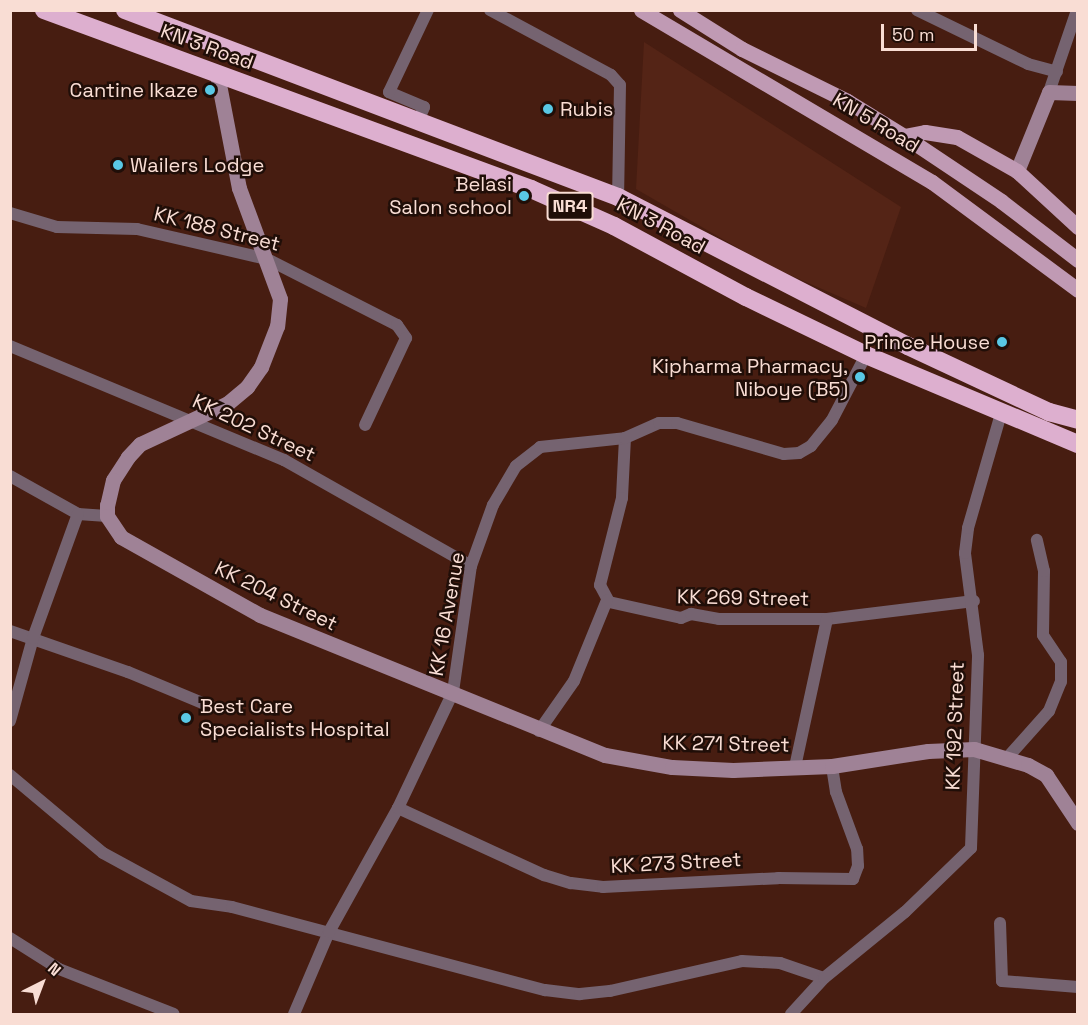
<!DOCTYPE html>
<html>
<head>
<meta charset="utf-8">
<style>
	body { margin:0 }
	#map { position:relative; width:1088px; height:1025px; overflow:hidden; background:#471d11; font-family:"Space Grotesk",sans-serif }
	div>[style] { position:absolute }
	.built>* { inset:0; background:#542416 }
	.street>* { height:12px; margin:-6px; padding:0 6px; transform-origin:6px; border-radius:6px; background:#756370 }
	.secondary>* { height:15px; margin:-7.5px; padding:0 7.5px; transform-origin:7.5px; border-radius:7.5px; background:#9f8296 }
	.primary>* { height:15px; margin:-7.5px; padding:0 7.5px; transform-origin:7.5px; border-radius:7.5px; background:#c09ab4 }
	.highway>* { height:18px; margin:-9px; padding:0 9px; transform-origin:9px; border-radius:9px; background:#ddafcf }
	.dots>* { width:16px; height:16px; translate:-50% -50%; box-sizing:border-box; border:3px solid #200e08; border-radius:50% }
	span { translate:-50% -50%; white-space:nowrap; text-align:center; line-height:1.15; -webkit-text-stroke:5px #200e08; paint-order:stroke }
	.shield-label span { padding:2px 4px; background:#200e08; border:2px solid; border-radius:4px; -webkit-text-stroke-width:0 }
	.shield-label { font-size:18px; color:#f9ddd4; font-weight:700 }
	.street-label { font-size:20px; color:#f9ddd4 }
	.poi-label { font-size:20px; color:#f9ddd4 }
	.right { translate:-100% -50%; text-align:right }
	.left { translate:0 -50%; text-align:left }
	.frame { position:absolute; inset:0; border:12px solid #f9ddd4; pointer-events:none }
	.north { position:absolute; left:12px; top:953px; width:60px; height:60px; -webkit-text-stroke:4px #200e08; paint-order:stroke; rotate:42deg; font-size:16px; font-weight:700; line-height:24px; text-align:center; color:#f9ddd4 }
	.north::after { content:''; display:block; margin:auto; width:21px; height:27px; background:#f9ddd4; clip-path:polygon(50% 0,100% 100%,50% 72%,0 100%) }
	.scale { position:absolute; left:881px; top:24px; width:96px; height:27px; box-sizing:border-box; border:3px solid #f9ddd4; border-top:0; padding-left:8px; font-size:18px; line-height:21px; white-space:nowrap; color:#f9ddd4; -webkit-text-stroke:4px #200e08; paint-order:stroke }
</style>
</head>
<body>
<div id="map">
	<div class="built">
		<div style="clip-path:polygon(644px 42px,901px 207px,866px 308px,771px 267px,636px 189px)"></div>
	</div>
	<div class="street">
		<div style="left:490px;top:10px;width:137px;rotate:28.2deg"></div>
		<div style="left:611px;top:75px;width:13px;rotate:48deg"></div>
		<div style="left:620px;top:85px;width:112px;rotate:91deg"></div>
		<div style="left:917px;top:10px;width:123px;rotate:25.9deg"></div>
		<div style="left:1028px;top:64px;width:30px;rotate:15deg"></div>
		<div style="left:1049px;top:92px;width:87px;rotate:-71.1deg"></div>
		<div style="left:419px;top:119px;width:13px;rotate:-67deg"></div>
		<div style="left:424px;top:107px;width:38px;rotate:-157deg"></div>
		<div style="left:389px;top:92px;width:91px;rotate:-64.6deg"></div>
		<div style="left:10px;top:213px;width:49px;rotate:16.6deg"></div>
		<div style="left:57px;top:227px;width:80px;rotate:1.4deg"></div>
		<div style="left:137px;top:229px;width:133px;rotate:13deg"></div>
		<div style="left:267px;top:259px;width:146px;rotate:26.9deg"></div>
		<div style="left:397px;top:325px;width:16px;rotate:55deg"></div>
		<div style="left:406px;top:338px;width:96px;rotate:115.2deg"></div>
		<div style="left:10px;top:346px;width:297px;rotate:22.6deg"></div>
		<div style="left:284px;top:460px;width:215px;rotate:29.5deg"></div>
		<div style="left:625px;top:438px;width:60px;rotate:92.9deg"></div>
		<div style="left:622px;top:498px;width:90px;rotate:104.2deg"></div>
		<div style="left:600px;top:585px;width:19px;rotate:62deg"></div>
		<div style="left:609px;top:602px;width:74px;rotate:12.5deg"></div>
		<div style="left:681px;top:618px;width:11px;rotate:-22deg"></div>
		<div style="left:691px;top:614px;width:28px;rotate:10deg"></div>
		<div style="left:719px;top:619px;width:108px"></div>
		<div style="left:827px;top:619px;width:148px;rotate:-7deg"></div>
		<div style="left:10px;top:476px;width:78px;rotate:29.2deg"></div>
		<div style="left:78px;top:514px;width:29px;rotate:4deg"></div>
		<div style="left:10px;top:631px;width:125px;rotate:19.2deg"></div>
		<div style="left:128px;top:672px;width:91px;rotate:22.6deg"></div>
		<div style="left:10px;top:721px;width:86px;rotate:-74.5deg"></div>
		<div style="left:33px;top:638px;width:132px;rotate:-70.1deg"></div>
		<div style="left:539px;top:731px;width:61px;rotate:-55deg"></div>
		<div style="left:574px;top:681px;width:87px;rotate:-67.8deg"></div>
		<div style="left:1007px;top:758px;width:63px;rotate:-48.2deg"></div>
		<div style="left:1049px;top:711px;width:31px;rotate:-68deg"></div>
		<div style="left:1061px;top:682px;width:20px;rotate:-90deg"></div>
		<div style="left:1061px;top:662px;width:32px;rotate:-124deg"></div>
		<div style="left:1043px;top:635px;width:64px;rotate:-89.1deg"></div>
		<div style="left:1044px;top:571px;width:32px;rotate:-103deg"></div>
		<div style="left:795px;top:767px;width:151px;rotate:-77.8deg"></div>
		<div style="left:10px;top:775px;width:121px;rotate:40deg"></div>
		<div style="left:103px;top:853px;width:100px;rotate:28.6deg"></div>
		<div style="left:191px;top:901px;width:41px;rotate:8.3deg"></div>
		<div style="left:232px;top:907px;width:324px;rotate:14.9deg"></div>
		<div style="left:545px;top:990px;width:35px;rotate:7deg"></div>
		<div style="left:580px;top:994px;width:30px;rotate:-6deg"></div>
		<div style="left:610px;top:991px;width:135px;rotate:-12.8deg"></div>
		<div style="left:742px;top:961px;width:38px;rotate:3deg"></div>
		<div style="left:780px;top:963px;width:46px;rotate:18.8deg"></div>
		<div style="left:398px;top:808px;width:161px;rotate:24.7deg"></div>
		<div style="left:544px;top:875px;width:28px;rotate:17deg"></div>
		<div style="left:571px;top:883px;width:32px;rotate:7deg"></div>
		<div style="left:603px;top:887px;width:175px;rotate:-2.9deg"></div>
		<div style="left:778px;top:878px;width:75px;rotate:0.8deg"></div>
		<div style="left:853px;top:879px;width:14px;rotate:-69deg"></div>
		<div style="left:858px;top:866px;width:17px;rotate:-93deg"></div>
		<div style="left:857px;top:849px;width:61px;rotate:-110.2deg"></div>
		<div style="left:836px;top:792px;width:26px;rotate:-99deg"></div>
		<div style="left:1000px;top:923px;width:58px;rotate:88deg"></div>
		<div style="left:1002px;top:981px;width:76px;rotate:4.5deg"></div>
		<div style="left:10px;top:938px;width:58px;rotate:32.3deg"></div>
		<div style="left:59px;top:969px;width:123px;rotate:21.4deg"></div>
		<div style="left:294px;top:1014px;width:89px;rotate:-66.9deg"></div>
		<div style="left:329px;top:932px;width:142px;rotate:-60.9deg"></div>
		<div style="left:398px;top:808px;width:128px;rotate:-64.6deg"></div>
		<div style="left:453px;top:692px;width:127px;rotate:-81.9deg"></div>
		<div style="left:471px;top:566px;width:65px;rotate:-70.2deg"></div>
		<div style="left:493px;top:505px;width:45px;rotate:-59.5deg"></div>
		<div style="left:516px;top:466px;width:31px;rotate:-38deg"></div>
		<div style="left:540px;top:447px;width:85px;rotate:-6deg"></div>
		<div style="left:625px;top:438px;width:37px;rotate:-24deg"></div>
		<div style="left:659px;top:423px;width:18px"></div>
		<div style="left:677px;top:423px;width:111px;rotate:16.2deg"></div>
		<div style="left:784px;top:454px;width:15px;rotate:-4deg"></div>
		<div style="left:799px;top:453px;width:14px;rotate:-30deg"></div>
		<div style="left:811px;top:446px;width:33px;rotate:-51deg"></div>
		<div style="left:832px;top:420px;width:73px;rotate:-62.4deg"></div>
		<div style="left:791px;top:1014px;width:49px;rotate:-47.5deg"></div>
		<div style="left:824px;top:978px;width:104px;rotate:-39.2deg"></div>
		<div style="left:905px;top:912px;width:92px;rotate:-44.1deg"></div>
		<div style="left:971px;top:848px;width:193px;rotate:-87.9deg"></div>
		<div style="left:978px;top:655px;width:103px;rotate:-97.3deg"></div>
		<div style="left:965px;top:553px;width:25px;rotate:-83deg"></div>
		<div style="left:968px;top:528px;width:119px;rotate:-73.9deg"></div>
	</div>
	<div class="secondary">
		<div style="left:217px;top:74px;width:116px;rotate:79.1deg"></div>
		<div style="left:239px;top:188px;width:118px;rotate:69.7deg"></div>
		<div style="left:280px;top:299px;width:27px;rotate:96deg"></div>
		<div style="left:277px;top:326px;width:44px;rotate:111.3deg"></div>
		<div style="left:261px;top:367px;width:24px;rotate:125deg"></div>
		<div style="left:247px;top:387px;width:25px;rotate:140deg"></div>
		<div style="left:228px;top:403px;width:97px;rotate:155deg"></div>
		<div style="left:140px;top:444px;width:18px;rotate:133deg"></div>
		<div style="left:128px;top:457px;width:27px;rotate:123deg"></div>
		<div style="left:113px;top:480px;width:26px;rotate:103deg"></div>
		<div style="left:107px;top:505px;width:11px;rotate:90deg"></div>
		<div style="left:107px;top:516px;width:25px;rotate:56deg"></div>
		<div style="left:121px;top:537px;width:159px;rotate:29.3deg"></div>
		<div style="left:260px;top:615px;width:372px;rotate:22.1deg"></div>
		<div style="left:605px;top:755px;width:68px;rotate:10.2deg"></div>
		<div style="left:672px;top:767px;width:61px;rotate:2.8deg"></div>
		<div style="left:733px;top:770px;width:99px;rotate:-2.3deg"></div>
		<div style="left:832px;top:766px;width:97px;rotate:-8.9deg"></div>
		<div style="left:928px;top:751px;width:46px;rotate:-2.5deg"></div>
		<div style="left:974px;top:749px;width:56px;rotate:16.5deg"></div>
		<div style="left:1028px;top:765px;width:21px;rotate:29deg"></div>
		<div style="left:1046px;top:775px;width:58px;rotate:56.3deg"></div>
		<div style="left:1017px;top:171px;width:85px;rotate:-67.9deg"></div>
		<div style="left:1049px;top:92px;width:29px;rotate:2deg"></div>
	</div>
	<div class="primary">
		<div style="left:641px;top:10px;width:338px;rotate:30.6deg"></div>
		<div style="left:932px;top:182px;width:182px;rotate:36.5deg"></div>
		<div style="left:680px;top:10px;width:73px;rotate:32.2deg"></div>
		<div style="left:742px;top:49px;width:117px;rotate:26.3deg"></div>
		<div style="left:847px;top:101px;width:67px;rotate:31.6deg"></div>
		<div style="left:904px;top:136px;width:117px;rotate:33.8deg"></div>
		<div style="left:1001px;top:201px;width:97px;rotate:37.5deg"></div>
		<div style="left:904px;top:136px;width:21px;rotate:-11deg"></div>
		<div style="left:925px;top:132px;width:32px;rotate:9deg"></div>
		<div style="left:957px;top:137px;width:69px;rotate:29.5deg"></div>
		<div style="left:1017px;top:171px;width:83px;rotate:42.6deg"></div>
	</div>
	<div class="highway">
		<div style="left:44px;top:10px;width:519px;rotate:20.18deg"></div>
		<div style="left:531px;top:189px;width:91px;rotate:24deg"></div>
		<div style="left:614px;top:226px;width:150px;rotate:28.3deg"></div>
		<div style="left:746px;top:297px;width:133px;rotate:25.8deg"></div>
		<div style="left:866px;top:355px;width:230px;rotate:22.8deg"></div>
		<div style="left:125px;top:10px;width:527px;rotate:20.77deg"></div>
		<div style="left:618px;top:197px;width:326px;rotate:27.2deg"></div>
		<div style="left:908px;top:346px;width:156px;rotate:25.1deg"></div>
		<div style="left:1049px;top:412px;width:30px;rotate:15deg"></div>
	</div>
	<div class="dots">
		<div style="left:210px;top:90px;background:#59c8e5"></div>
		<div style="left:548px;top:109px;background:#59c8e5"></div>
		<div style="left:118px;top:165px;background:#59c8e5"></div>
		<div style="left:524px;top:196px;background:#59c8e5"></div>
		<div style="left:1002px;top:342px;background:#59c8e5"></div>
		<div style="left:860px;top:377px;background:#59c8e5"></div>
		<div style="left:186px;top:718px;background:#59c8e5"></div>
	</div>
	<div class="shield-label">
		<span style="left:570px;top:206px">NR4</span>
	</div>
	<div class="street-label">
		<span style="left:207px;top:47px;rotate:20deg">KN 3 Road</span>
		<span style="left:876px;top:123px;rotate:31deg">KN 5 Road</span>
		<span style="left:661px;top:226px;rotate:28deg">KN 3 Road</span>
		<span style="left:217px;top:229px;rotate:14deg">KK 188 Street</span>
		<span style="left:254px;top:428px;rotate:25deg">KK 202 Street</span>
		<span style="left:276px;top:596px;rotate:26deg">KK 204 Street</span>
		<span style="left:743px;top:598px;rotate:1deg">KK 269 Street</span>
		<span style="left:447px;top:614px;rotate:-80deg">KK 16 Avenue</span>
		<span style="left:955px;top:726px;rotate:-88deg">KK 192 Street</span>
		<span style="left:726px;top:744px;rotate:1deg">KK 271 Street</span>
		<span style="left:676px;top:863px;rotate:-3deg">KK 273 Street</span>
	</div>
	<div class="poi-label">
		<span class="right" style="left:198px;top:90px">Cantine Ikaze</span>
		<span class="left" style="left:560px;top:109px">Rubis</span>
		<span class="left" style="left:130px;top:165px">Wailers Lodge</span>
		<span class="right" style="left:512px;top:196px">Belasi<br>Salon school</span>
		<span class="right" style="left:990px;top:342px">Prince House</span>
		<span class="right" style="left:848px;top:378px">Kipharma Pharmacy,<br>Niboye (B5)</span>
		<span class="left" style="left:200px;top:718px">Best Care<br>Specialists Hospital</span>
	</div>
	<div class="frame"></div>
	<div class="north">N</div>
	<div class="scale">50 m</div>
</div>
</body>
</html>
